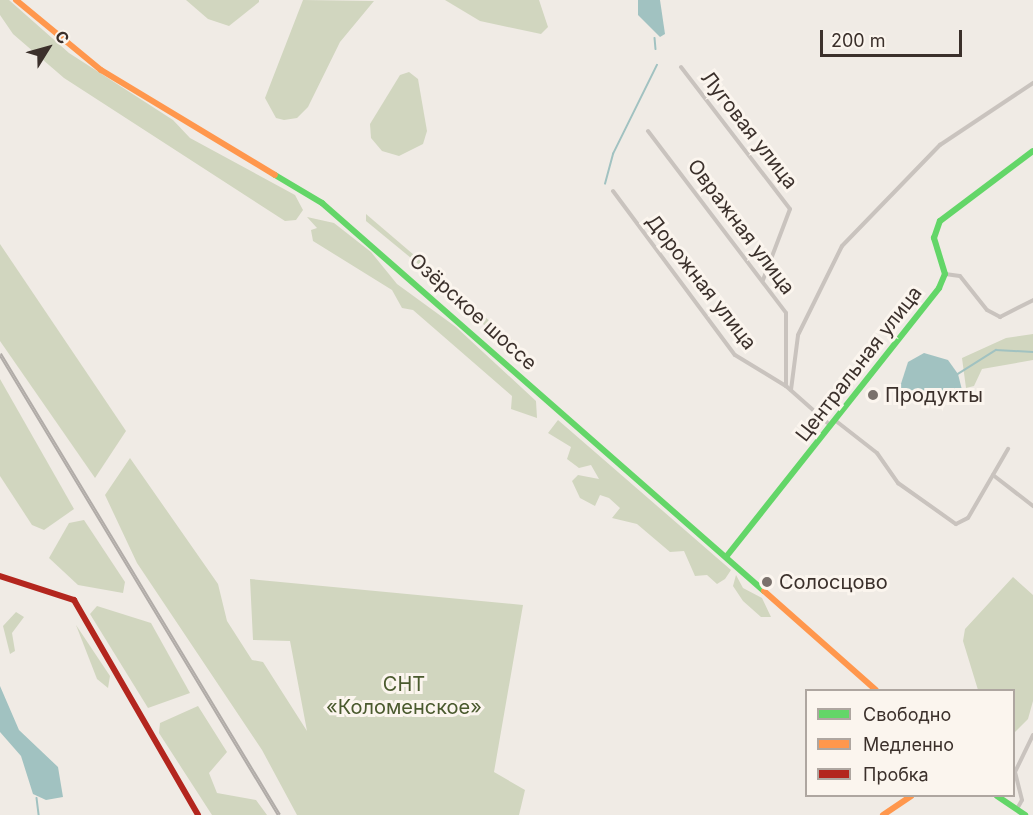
<!DOCTYPE html>
<html>
<head>
<meta charset="utf-8">
<style>
	body { margin:0 }
	#map { position:relative; width:1033px; height:815px; overflow:hidden; background:#f0ebe5; font-family:Inter,sans-serif }
	div>[style] { position:absolute }
	.green>* { inset:0; background:#d1d6bf }
	.water>* { inset:0; background:#a1c2c1 }
	.stream>* { height:1.5px; margin:-0.75px; padding:0 0.75px; transform-origin:0.75px; border-radius:0.75px; background:#a1c2c1 }
	.street>* { height:4px; margin:-2px; padding:0 2px; transform-origin:2px; border-radius:2px; background:#c9c3be }
	.fast>* { height:6px; margin:-3px; padding:0 3px; transform-origin:3px; border-radius:3px; background:#63d668 }
	.slow>* { height:6px; margin:-3px; padding:0 3px; transform-origin:3px; border-radius:3px; background:#ff974d }
	.jam>* { height:6px; margin:-3px; padding:0 3px; transform-origin:3px; border-radius:3px; background:#b3261e }
	.rail>* { height:4px; margin-top:-2px; transform-origin:0; background:repeating-linear-gradient(90deg,#fbf5ee 0 4.5px,#b1aca8 0 9px); box-sizing:border-box; border-block:2px solid #b1aca8 }
	.dots>* { width:16px; height:16px; translate:-50% -50%; box-sizing:border-box; border:3px solid #fbf5ee; border-radius:50% }
	span { translate:-50% -50%; white-space:nowrap; text-align:center; line-height:1.15; -webkit-text-stroke:6px #fbf5ee; paint-order:stroke }
	.street-label { font-size:20px; color:#3b302b }
	.poi-label { font-size:20px; color:#3b302b }
	.left { translate:0 -50%; text-align:left }
	.park-label { font-size:20px; color:#4a5a2e }
	.legend { position:absolute; left:805px; top:689px; width:210px; height:108px; box-sizing:border-box; background:#fbf5ee; border:2px solid #aea6a0; margin:0; padding:8px 10px; list-style:none; font-size:18px; color:#3b302b }
	.legend li { display:flex; align-items:center; gap:12px; height:30px }
	.legend b { width:30px; border:2px solid #aea6a0 }
	.north { position:absolute; left:18px; top:18px; width:60px; height:60px; -webkit-text-stroke:4px #fbf5ee; paint-order:stroke; rotate:53deg; font-size:16px; font-weight:700; line-height:24px; text-align:center; color:#3b302b }
	.north::after { content:''; display:block; margin:auto; width:21px; height:27px; background:#3b302b; clip-path:polygon(50% 0,100% 100%,50% 72%,0 100%) }
	.scale { position:absolute; left:820px; top:30px; width:142px; height:27px; box-sizing:border-box; border:3px solid #3b302b; border-top:0; padding-left:8px; font-size:18px; line-height:21px; white-space:nowrap; color:#3b302b; -webkit-text-stroke:4px #fbf5ee; paint-order:stroke }
</style>
</head>
<body>
<div id="map">
	<div class="green">
		<div style="clip-path:polygon(0 0,9px 0,69px 53px,173px 120px,190px 138px,295px 195px,303px 210px,296px 220px,285px 221px,64px 78px,13px 34px,0 15px)"></div>
		<div style="clip-path:polygon(186px 0,259px 0,259px 2px,229px 26px,208px 19px)"></div>
		<div style="clip-path:polygon(303px 0,374px 1px,340px 42px,308px 107px,297px 118px,284px 120px,276px 118px,265px 98px)"></div>
		<div style="clip-path:polygon(445px 0,539px 0,548px 27px,541px 34px,480px 21px)"></div>
		<div style="clip-path:polygon(409px 72px,418px 79px,427px 131px,423px 144px,399px 156px,382px 151px,371px 138px,370px 124px,400px 75px)"></div>
		<div style="clip-path:polygon(366px 214px,428px 267px,428px 272px,366px 221px)"></div>
		<div style="clip-path:polygon(307px 217px,334px 223px,371px 252px,397px 284px,456px 327px,536px 401px,537px 418px,511px 409px,512px 396px,413px 310px,402px 308px,392px 290px,313px 241px,311px 230px,317px 228px)"></div>
		<div style="clip-path:polygon(0 244px,126px 431px,95px 478px,0 341px)"></div>
		<div style="clip-path:polygon(439px 278px,512px 340px,513px 344px,510px 347px,437px 285px)"></div>
		<div style="clip-path:polygon(1033px 334px,1033px 360px,982px 369px,974px 386px,966px 388px,962px 358px,1006px 338px)"></div>
		<div style="clip-path:polygon(0 379px,74px 509px,44px 530px,32px 525px,0 476px)"></div>
		<div style="clip-path:polygon(558px 420px,731px 570px,725px 579px,717px 584px,707px 575px,695px 576px,684px 551px,670px 552px,637px 524px,612px 518px,620px 508px,609px 498px,600px 495px,595px 506px,580px 498px,572px 481px,578px 475px,599px 479px,591px 465px,579px 468px,567px 459px,571px 447px,548px 433px)"></div>
		<div style="clip-path:polygon(130px 458px,218px 584px,227px 621px,252px 660px,263px 662px,307px 731px,290px 641px,253px 640px,250px 579px,523px 605px,494px 772px,525px 790px,519px 815px,297px 815px,262px 750px,137px 563px,105px 495px)"></div>
		<div style="clip-path:polygon(84px 520px,125px 582px,123px 593px,78px 585px,49px 558px,69px 523px)"></div>
		<div style="clip-path:polygon(736px 575px,743px 588px,762px 598px,771px 617px,761px 617px,743px 601px,733px 586px)"></div>
		<div style="clip-path:polygon(1013px 577px,1033px 595px,1033px 701px,1028px 719px,1014px 733px,1014px 690px,978px 690px,963px 641px,965px 629px)"></div>
		<div style="clip-path:polygon(97px 606px,151px 623px,190px 693px,148px 708px,90px 614px)"></div>
		<div style="clip-path:polygon(16px 612px,24px 617px,12px 633px,15px 651px,10px 654px,3px 626px)"></div>
		<div style="clip-path:polygon(76px 625px,110px 676px,108px 688px,97px 679px)"></div>
		<div style="clip-path:polygon(198px 706px,227px 752px,209px 773px,217px 793px,256px 800px,267px 815px,212px 815px,159px 733px,160px 723px)"></div>
	</div>
	<div class="water">
		<div style="clip-path:polygon(638px 0,660px 0,665px 34px,660px 37px,638px 15px)"></div>
		<div style="clip-path:polygon(924px 353px,948px 360px,958px 374px,962px 390px,955px 401px,898px 393px,908px 362px)"></div>
		<div style="clip-path:polygon(0 686px,19px 730px,58px 767px,63px 797px,46px 800px,33px 794px,21px 756px,0 732px)"></div>
	</div>
	<div class="stream">
		<div style="left:655px;top:38px;width:11px;rotate:85deg"></div>
		<div style="left:605px;top:184px;width:31px;rotate:-75deg"></div>
		<div style="left:613px;top:154px;width:99px;rotate:-63.7deg"></div>
		<div style="left:958px;top:374px;width:45px;rotate:-32.3deg"></div>
		<div style="left:996px;top:350px;width:37px;rotate:3deg"></div>
		<div style="left:37px;top:798px;width:17px;rotate:83deg"></div>
	</div>
	<div class="street">
		<div style="left:681px;top:67px;width:179px;rotate:52.5deg"></div>
		<div style="left:790px;top:209px;width:76px;rotate:110.8deg"></div>
		<div style="left:648px;top:131px;width:228px;rotate:52.8deg"></div>
		<div style="left:786px;top:313px;width:73px;rotate:90deg"></div>
		<div style="left:613px;top:191px;width:204px;rotate:53.4deg"></div>
		<div style="left:735px;top:355px;width:60px;rotate:31.3deg"></div>
		<div style="left:786px;top:386px;width:60px;rotate:41.6deg"></div>
		<div style="left:945px;top:274px;width:15px;rotate:8deg"></div>
		<div style="left:960px;top:276px;width:43px;rotate:51.5deg"></div>
		<div style="left:987px;top:310px;width:15px;rotate:28deg"></div>
		<div style="left:1000px;top:317px;width:37px;rotate:-27deg"></div>
		<div style="left:791px;top:390px;width:55px;rotate:-82.7deg"></div>
		<div style="left:798px;top:335px;width:99px;rotate:-63.7deg"></div>
		<div style="left:842px;top:246px;width:141px;rotate:-45.9deg"></div>
		<div style="left:940px;top:145px;width:112px;rotate:-33.7deg"></div>
		<div style="left:836px;top:421px;width:52px;rotate:38deg"></div>
		<div style="left:877px;top:453px;width:37px;rotate:55deg"></div>
		<div style="left:898px;top:483px;width:71px;rotate:35.3deg"></div>
		<div style="left:956px;top:524px;width:13px;rotate:-27deg"></div>
		<div style="left:968px;top:518px;width:80px;rotate:-59.9deg"></div>
		<div style="left:993px;top:475px;width:51px;rotate:37.8deg"></div>
		<div style="left:1017px;top:809px;width:10px;rotate:-61deg"></div>
		<div style="left:1022px;top:800px;width:29px;rotate:-104deg"></div>
		<div style="left:1015px;top:772px;width:41px;rotate:-64.1deg"></div>
	</div>
	<div class="fast">
		<div style="left:275px;top:175px;width:55px;rotate:30.8deg"></div>
		<div style="left:322px;top:203px;width:588px;rotate:41.28deg"></div>
		<div style="left:726px;top:557px;width:343px;rotate:-51.6deg"></div>
		<div style="left:939px;top:288px;width:15px;rotate:-67deg"></div>
		<div style="left:945px;top:274px;width:38px;rotate:-107deg"></div>
		<div style="left:934px;top:238px;width:18px;rotate:-71deg"></div>
		<div style="left:940px;top:221px;width:116px;rotate:-37deg"></div>
		<div style="left:997px;top:796px;width:34px;rotate:34deg"></div>
	</div>
	<div class="slow">
		<div style="left:16px;top:0;width:110px;rotate:39.5deg"></div>
		<div style="left:101px;top:70px;width:203px;rotate:31.1deg"></div>
		<div style="left:764px;top:591px;width:149px;rotate:41.5deg"></div>
		<div style="left:883px;top:815px;width:34px;rotate:-34deg"></div>
	</div>
	<div class="jam">
		<div style="left:0;top:576px;width:78px;rotate:18deg"></div>
		<div style="left:74px;top:600px;width:248px;rotate:60deg"></div>
	</div>
	<div class="rail">
		<div style="left:0;top:354px;width:539px;rotate:58.82deg"></div>
	</div>
	<div class="dots">
		<div style="left:873px;top:395px;background:#7a716c"></div>
		<div style="left:767px;top:582px;background:#7a716c"></div>
	</div>
	<div class="street-label">
		<span style="left:749px;top:130px;rotate:52deg">Луговая улица</span>
		<span style="left:741px;top:227px;rotate:53deg">Овражная улица</span>
		<span style="left:701px;top:282px;rotate:52deg">Дорожная улица</span>
		<span style="left:473px;top:312px;rotate:42deg">Озёрское шоссе</span>
		<span style="left:859px;top:364px;rotate:-52deg">Центральная улица</span>
	</div>
	<div class="poi-label">
		<span class="left" style="left:885px;top:395px">Продукты</span>
		<span class="left" style="left:779px;top:582px">Солосцово</span>
	</div>
	<div class="park-label">
		<span style="left:404px;top:696px">СНТ<br>«Коломенское»</span>
	</div>
	<ul class="legend">
	<li><b style="height:8px;background:#63d668"></b>Свободно</li>
	<li><b style="height:8px;background:#ff974d"></b>Медленно</li>
	<li><b style="height:8px;background:#b3261e"></b>Пробка</li>
	</ul>
	<div class="north">С</div>
	<div class="scale">200 m</div>
</div>
</body>
</html>
